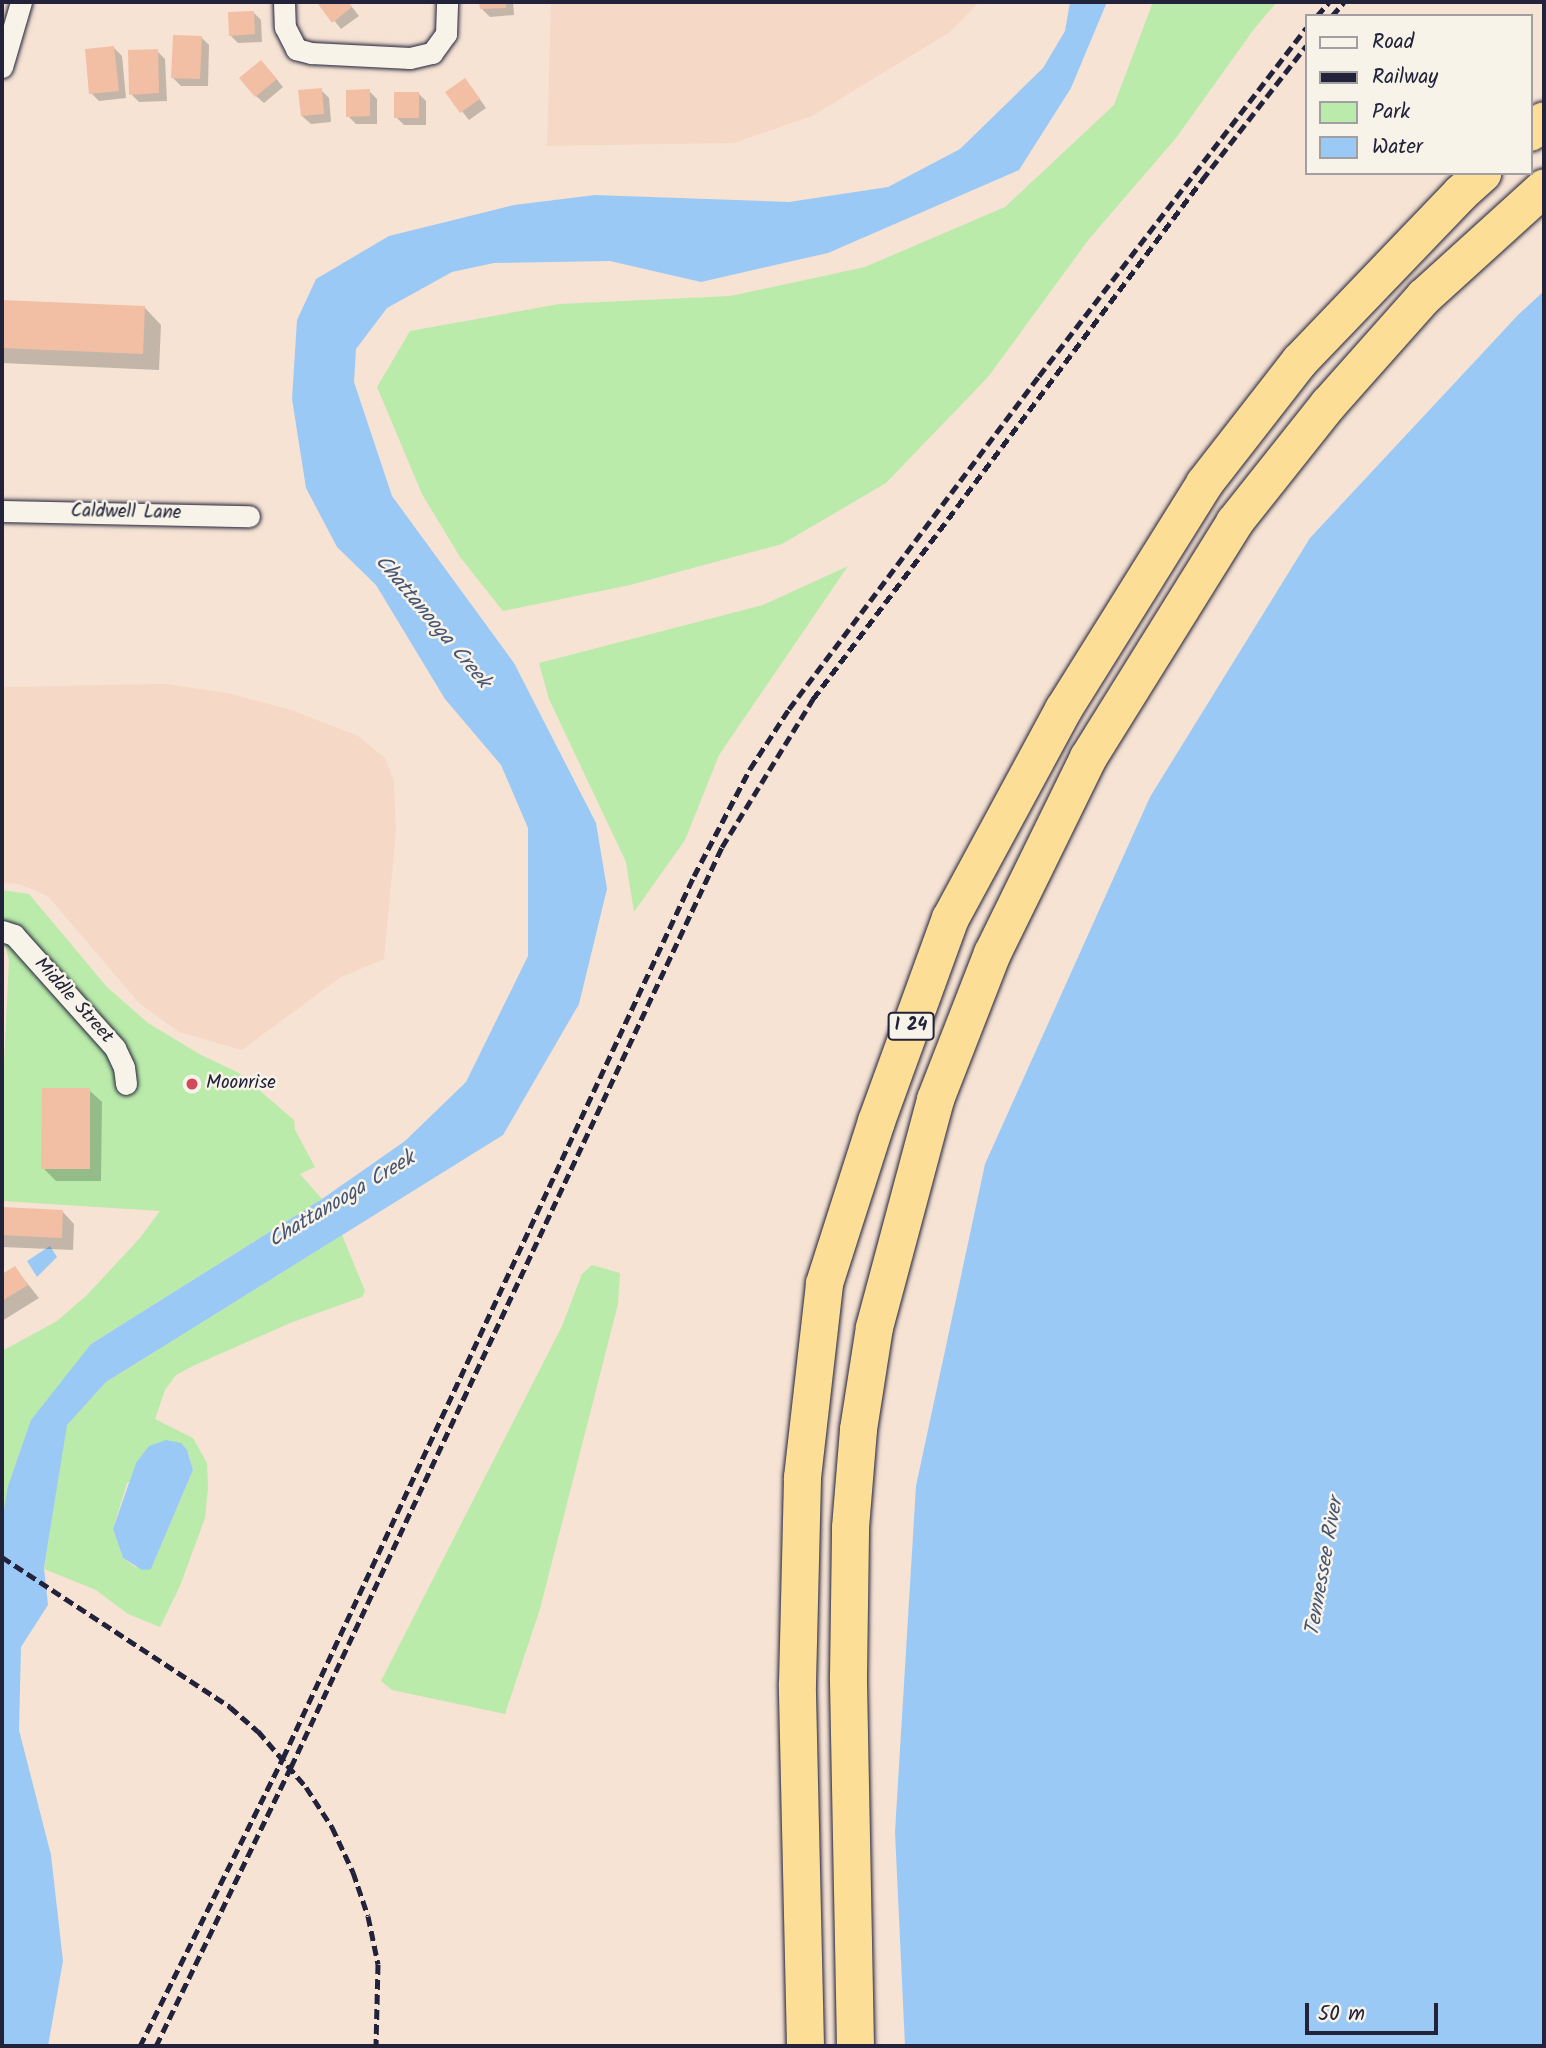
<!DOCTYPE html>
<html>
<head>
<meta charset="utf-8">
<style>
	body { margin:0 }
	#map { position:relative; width:1546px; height:2048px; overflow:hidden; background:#f6e3d4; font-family:Kalam,sans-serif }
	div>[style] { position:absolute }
	.built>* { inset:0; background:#f5d8c6 }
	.green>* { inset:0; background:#baebaa }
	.water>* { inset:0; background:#9bc9f6 }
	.shadow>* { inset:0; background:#0003 }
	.building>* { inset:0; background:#f3bfa4 }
	.roads { filter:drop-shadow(0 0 2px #22223b) drop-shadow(0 0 2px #22223b) }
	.street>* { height:21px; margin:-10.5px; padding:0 10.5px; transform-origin:10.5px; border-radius:10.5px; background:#f7f3e8 }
	.highway>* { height:37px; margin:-18.5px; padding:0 18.5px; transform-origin:18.5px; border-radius:18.5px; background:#fcde96 }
	.rail>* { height:5px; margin-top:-2.5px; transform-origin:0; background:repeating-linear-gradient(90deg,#22223b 0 10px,transparent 0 15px) }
	.dots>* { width:19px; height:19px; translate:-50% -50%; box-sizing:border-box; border:4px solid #f7f3e8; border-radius:50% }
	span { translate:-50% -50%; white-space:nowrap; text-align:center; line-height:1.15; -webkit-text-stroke:5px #f7f3e8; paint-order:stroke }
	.shield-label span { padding:2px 5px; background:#f7f3e8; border:2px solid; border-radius:5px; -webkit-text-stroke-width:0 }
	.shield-label { font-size:18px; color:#22223b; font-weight:700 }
	.street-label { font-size:19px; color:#22223b }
	.poi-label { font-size:19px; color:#22223b }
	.left { translate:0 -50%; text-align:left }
	.water-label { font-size:21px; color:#465473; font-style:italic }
	.frame { position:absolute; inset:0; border:4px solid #22223b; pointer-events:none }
	.legend { position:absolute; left:1305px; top:14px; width:228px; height:161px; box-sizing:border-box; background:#f7f3e8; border:2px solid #a29fa3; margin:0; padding:9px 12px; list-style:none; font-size:21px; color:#22223b }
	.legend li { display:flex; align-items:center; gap:14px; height:35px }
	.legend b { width:35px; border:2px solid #a29fa3 }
	.scale { position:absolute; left:1305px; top:2003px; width:133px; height:32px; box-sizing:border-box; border:4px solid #22223b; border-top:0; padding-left:9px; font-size:21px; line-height:24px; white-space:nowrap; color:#22223b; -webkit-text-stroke:5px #f7f3e8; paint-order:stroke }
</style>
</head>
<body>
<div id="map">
	<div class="built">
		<div style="clip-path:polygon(551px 2px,979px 2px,950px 32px,812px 116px,734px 143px,547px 146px)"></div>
		<div style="clip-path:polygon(165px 684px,228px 693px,294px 711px,358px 736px,385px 758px,394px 782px,396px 831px,384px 959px,339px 978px,242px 1050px,179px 1032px,139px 1003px,48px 896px,19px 884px,2px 883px,2px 687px)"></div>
	</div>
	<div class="green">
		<div style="clip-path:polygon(1153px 2px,1277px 2px,1254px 29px,1176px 138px,1089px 239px,988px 377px,886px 483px,782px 544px,630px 585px,503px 611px,460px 557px,422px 494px,377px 387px,410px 331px,559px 304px,730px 296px,865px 267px,1005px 207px,1114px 105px)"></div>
		<div style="clip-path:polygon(848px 566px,719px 755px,685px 840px,634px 912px,626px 862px,549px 699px,539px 663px,763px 605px)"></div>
		<div style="clip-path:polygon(2px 890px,29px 894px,107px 987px,148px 1023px,201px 1055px,239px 1073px,294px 1120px,295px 1130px,315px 1167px,300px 1174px,322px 1199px,91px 1344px,2px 1521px,2px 1351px,57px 1321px,87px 1295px,139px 1239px,160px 1211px,2px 1201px,4px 1064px,9px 960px,5px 944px,2px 943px)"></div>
		<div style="clip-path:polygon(evenodd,342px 1235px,365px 1291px,362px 1297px,290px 1323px,195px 1365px,176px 1375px,165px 1390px,155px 1419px,193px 1438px,207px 1463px,208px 1487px,205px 1518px,180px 1586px,160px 1627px,128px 1614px,96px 1590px,44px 1569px,66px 1425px,106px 1382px,342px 1235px,187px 1450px,193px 1470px,151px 1569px,135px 1567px,123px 1558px,113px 1529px,127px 1483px,187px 1450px)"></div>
		<div style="clip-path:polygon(592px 1265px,620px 1273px,618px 1304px,540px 1609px,505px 1714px,392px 1690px,381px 1681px,562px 1326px,582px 1274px)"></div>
	</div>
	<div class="water">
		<div style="clip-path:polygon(1070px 2px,1107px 2px,1071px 88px,1019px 170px,828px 253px,701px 282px,610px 261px,494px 263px,452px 272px,387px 308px,356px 349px,354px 382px,392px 496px,514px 663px,596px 823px,607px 889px,579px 1004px,503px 1135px,106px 1382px,67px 1425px,44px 1568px,48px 1605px,21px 1647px,19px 1730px,51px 1855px,63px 1961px,48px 2046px,2px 2046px,2px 1521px,8px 1486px,31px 1420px,91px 1344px,322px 1199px,405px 1141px,466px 1082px,528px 956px,528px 828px,501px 765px,445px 699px,376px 585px,337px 547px,306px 488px,292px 399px,297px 320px,316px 279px,389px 236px,514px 205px,595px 195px,789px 202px,888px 187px,960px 149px,1043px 68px,1065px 31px)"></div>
		<div style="clip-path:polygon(1544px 291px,1544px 2046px,905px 2046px,895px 1832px,916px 1486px,985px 1164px,1150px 797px,1310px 538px,1518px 315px)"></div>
		<div style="clip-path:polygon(50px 1246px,57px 1257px,37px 1277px,27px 1261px)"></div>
		<div style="clip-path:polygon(166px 1440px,181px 1443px,187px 1450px,193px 1470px,151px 1569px,142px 1570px,123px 1558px,113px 1529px,136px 1463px,149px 1446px)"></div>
	</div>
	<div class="shadow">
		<div style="clip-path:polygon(324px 2px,348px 2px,359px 16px,341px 29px,321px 4px)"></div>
		<div style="clip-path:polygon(481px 2px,513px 2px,514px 15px,490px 17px,482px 9px)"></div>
		<div style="clip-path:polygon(253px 12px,261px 20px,262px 42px,238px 43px,230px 35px)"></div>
		<div style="clip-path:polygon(201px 37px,209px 45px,208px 86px,181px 86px,173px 78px)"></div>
		<div style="clip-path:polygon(114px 48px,122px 56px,126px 98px,99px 101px,91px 93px)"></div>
		<div style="clip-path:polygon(157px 51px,165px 59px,167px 101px,139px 102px,131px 94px)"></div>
		<div style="clip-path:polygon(269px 70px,283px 87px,264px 103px,256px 96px)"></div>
		<div style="clip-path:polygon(472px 88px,486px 108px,469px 120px,447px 93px)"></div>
		<div style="clip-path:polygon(321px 90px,329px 98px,331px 122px,311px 124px,302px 116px)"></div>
		<div style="clip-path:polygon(369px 91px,377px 99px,377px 124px,356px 124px,348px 116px)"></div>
		<div style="clip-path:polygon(418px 93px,426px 101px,426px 125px,404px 125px,396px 117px)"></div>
		<div style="clip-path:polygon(2px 301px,145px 308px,161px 325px,159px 370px,2px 363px)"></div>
		<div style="clip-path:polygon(89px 1090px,102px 1102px,101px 1181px,56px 1181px,43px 1168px)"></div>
		<div style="clip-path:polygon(2px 1209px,62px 1211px,74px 1224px,73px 1250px,2px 1247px)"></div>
		<div style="clip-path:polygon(15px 1268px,39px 1298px,2px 1321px,2px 1277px)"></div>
	</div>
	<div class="building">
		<div style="clip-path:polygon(321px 2px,348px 2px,352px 7px,332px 23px,318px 4px)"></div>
		<div style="clip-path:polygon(479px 2px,506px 2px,506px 8px,480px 9px)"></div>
		<div style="clip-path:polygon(254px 11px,255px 34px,229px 36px,228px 12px)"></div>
		<div style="clip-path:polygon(173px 35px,202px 36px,200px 79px,171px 78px)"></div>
		<div style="clip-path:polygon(114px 46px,119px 91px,89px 94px,85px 49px)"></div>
		<div style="clip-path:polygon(158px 49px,159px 93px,129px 95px,128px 50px)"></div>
		<div style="clip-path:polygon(261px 60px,277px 79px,255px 97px,239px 78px)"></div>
		<div style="clip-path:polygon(465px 78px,480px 99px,460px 113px,445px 92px)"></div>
		<div style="clip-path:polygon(322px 88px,324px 114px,301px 116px,298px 90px)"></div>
		<div style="clip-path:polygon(370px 89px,370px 116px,346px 117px,346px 90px)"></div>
		<div style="clip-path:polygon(394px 92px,419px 92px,419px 118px,394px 118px)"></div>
		<div style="clip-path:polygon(2px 300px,145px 306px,143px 354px,2px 348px)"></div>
		<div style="clip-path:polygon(42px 1088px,90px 1088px,90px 1169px,41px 1169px)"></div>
		<div style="clip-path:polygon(2px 1207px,63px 1210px,62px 1238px,2px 1235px)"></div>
		<div style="clip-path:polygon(15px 1266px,28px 1285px,2px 1301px,2px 1274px)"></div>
	</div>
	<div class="roads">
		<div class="street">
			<div style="left:284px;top:2px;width:25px;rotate:88deg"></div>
			<div style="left:285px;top:27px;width:25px;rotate:63deg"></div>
			<div style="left:296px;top:49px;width:16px;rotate:15deg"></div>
			<div style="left:311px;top:53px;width:99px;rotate:2.9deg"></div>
			<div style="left:410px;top:58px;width:23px;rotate:-13deg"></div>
			<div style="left:432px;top:53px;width:24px;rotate:-54deg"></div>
			<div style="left:446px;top:34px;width:32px;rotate:-88deg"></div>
			<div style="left:2px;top:67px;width:68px;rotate:-73.7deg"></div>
			<div style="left:2px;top:511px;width:247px;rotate:1.2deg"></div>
			<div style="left:2px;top:931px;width:13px;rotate:18deg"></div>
			<div style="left:14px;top:935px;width:152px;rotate:48.2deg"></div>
			<div style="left:115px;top:1048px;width:21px;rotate:65deg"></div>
			<div style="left:124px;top:1067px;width:17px;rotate:83deg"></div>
		</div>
		<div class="highway">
			<div style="left:1530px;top:132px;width:18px;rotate:-41deg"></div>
			<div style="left:805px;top:2046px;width:363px;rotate:-91.3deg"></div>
			<div style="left:797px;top:1683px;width:206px;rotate:-88.6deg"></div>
			<div style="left:802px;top:1477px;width:195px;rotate:-83.5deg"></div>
			<div style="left:824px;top:1283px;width:170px;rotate:-72.2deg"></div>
			<div style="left:876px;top:1121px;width:216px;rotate:-70deg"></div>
			<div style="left:950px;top:918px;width:238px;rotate:-61.6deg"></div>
			<div style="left:1063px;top:709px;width:266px;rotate:-58deg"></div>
			<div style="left:1204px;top:483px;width:155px;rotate:-52.1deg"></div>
			<div style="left:1299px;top:361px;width:233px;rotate:-46.2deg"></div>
			<div style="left:1460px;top:193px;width:30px;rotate:-42deg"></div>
			<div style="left:855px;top:2046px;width:370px;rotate:-91.1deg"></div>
			<div style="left:848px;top:1676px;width:149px;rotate:-89.2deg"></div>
			<div style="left:850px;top:1527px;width:98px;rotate:-85.3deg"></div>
			<div style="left:858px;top:1429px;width:103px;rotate:-81.1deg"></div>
			<div style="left:874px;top:1327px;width:236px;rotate:-75deg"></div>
			<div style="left:935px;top:1099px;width:157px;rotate:-68.7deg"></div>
			<div style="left:992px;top:953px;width:218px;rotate:-63.9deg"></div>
			<div style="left:1088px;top:757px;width:277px;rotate:-58.1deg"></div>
			<div style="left:1234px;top:522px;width:151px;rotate:-51.5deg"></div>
			<div style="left:1328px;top:404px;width:144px;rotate:-48.4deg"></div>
			<div style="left:1424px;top:296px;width:162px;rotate:-42.2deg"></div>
		</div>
	</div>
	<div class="rail">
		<div style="left:1317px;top:16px;width:18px;rotate:-49deg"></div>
		<div style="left:1332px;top:16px;width:18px;rotate:-49deg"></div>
		<div style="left:2px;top:1557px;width:273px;rotate:33.3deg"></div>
		<div style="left:230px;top:1707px;width:37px;rotate:41deg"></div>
		<div style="left:258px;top:1731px;width:74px;rotate:49.4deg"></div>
		<div style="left:306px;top:1787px;width:48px;rotate:57deg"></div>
		<div style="left:332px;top:1827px;width:50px;rotate:65deg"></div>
		<div style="left:353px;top:1872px;width:46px;rotate:71.2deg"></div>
		<div style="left:368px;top:1916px;width:49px;rotate:78.2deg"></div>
		<div style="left:378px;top:1964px;width:82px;rotate:91.4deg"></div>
		<div style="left:140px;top:2046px;width:322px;rotate:-63.6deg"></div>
		<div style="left:283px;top:1758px;width:973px;rotate:-65.02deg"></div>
		<div style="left:694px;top:876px;width:121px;rotate:-62.4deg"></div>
		<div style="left:750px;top:769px;width:72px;rotate:-57deg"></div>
		<div style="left:789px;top:709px;width:416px;rotate:-53.1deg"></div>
		<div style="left:1039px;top:376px;width:439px;rotate:-52.5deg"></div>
		<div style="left:156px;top:2046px;width:310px;rotate:-64.2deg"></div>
		<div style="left:291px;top:1767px;width:1016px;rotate:-64.9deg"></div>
		<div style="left:722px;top:847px;width:174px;rotate:-58.4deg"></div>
		<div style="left:813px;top:699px;width:649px;rotate:-53.15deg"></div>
		<div style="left:1202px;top:180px;width:170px;rotate:-52.2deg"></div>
	</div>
	<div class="dots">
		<div style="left:192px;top:1084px;background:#d1495b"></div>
	</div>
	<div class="shield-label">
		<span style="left:911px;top:1026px">I 24</span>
	</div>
	<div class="street-label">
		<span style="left:126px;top:513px;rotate:1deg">Caldwell Lane</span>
		<span style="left:73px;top:1001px;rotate:48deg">Middle Street</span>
	</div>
	<div class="poi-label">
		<span class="left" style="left:206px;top:1084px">Moonrise</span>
	</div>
	<div class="water-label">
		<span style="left:432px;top:622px;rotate:50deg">Chattanooga Creek</span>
		<span style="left:342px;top:1200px;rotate:-31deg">Chattanooga Creek</span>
		<span style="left:1325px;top:1567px;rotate:-80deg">Tennessee River</span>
	</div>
	<div class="frame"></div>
	<ul class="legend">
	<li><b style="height:9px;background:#f7f3e8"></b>Road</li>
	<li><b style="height:9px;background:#22223b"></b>Railway</li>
	<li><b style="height:19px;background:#baebaa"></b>Park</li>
	<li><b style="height:19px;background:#9bc9f6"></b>Water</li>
	</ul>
	<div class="scale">50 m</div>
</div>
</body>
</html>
